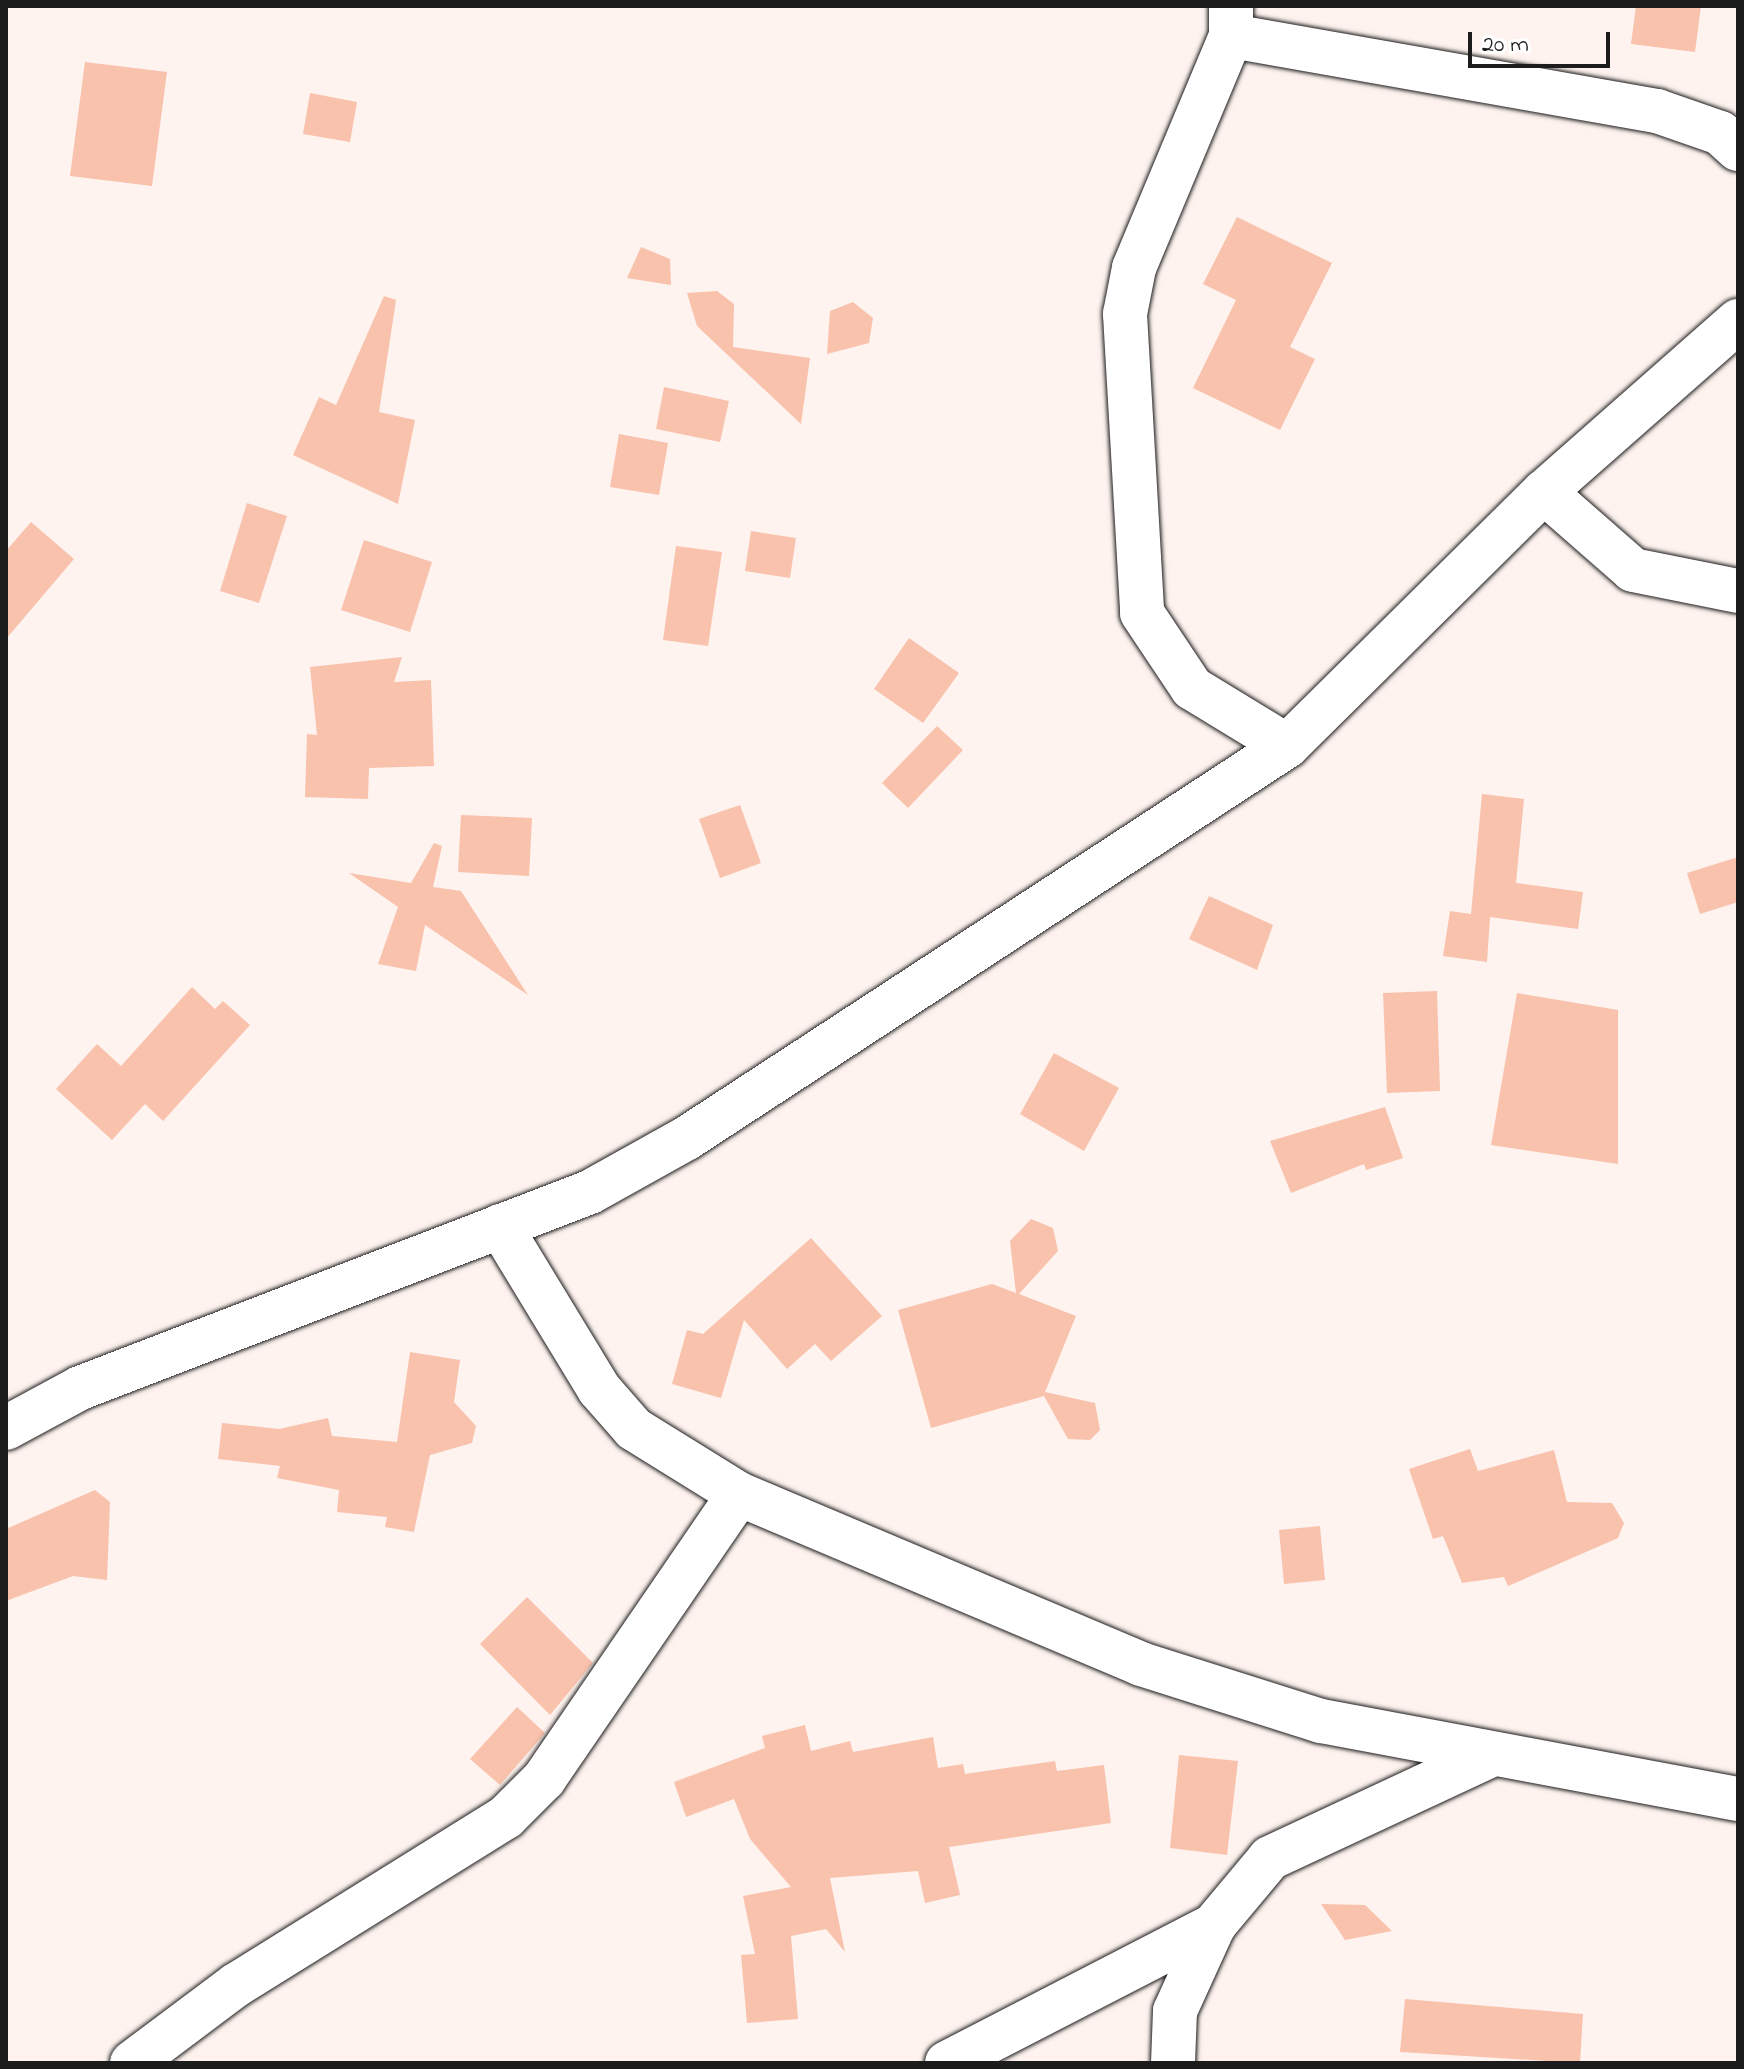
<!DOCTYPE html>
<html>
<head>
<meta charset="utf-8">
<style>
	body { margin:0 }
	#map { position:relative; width:1744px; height:2069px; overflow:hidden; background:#fef3ef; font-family:"Indie Flower",sans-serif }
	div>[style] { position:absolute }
	.building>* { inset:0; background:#f9c2ad }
	.roads { filter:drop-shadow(0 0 2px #1c1c1c) drop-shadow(0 0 2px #1c1c1c) }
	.minor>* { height:44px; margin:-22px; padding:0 22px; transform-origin:22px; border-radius:22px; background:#fff }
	span { translate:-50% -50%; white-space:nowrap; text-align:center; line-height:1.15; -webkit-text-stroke:8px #fff; paint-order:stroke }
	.frame { position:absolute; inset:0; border:8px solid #1c1c1c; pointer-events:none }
	.scale { position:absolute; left:1468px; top:32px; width:142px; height:36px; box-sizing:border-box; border:4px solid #1c1c1c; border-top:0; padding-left:10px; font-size:24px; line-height:28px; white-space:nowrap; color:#1c1c1c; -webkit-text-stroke:6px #fff; paint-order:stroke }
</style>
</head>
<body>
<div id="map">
	<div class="building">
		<div style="clip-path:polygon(1636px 6px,1701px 6px,1695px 52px,1631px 44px)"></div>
		<div style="clip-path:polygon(85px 62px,167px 72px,152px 186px,70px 176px)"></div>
		<div style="clip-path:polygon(310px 93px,357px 102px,350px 142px,303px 134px)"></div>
		<div style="clip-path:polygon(1237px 217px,1332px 263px,1290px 347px,1315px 359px,1280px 430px,1193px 388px,1236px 300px,1203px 284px)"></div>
		<div style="clip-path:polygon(641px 247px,670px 259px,671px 285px,627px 278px)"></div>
		<div style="clip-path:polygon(717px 291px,734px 304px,733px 347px,810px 358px,801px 424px,697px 326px,687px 293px)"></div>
		<div style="clip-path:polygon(384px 296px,396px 300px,379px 412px,415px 420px,398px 504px,293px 455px,319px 397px,336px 405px)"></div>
		<div style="clip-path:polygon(853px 302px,873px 318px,869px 343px,827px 354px,830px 311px)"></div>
		<div style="clip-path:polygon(664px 387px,729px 401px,720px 442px,656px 429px)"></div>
		<div style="clip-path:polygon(619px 434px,668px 443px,659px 495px,610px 487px)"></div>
		<div style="clip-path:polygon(247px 503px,287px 516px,259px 603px,220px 591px)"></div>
		<div style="clip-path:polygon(31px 522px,74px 559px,6px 639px,6px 551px)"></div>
		<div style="clip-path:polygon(751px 531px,796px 538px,790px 578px,745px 571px)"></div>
		<div style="clip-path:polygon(364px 540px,432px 562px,410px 632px,341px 610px)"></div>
		<div style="clip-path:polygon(676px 546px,722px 552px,708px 646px,663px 640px)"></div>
		<div style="clip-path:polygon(909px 638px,959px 673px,923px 723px,874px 689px)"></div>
		<div style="clip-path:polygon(402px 657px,394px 682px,431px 680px,434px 766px,369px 768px,368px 799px,305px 797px,307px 734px,317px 735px,310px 667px)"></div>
		<div style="clip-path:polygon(937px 726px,963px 750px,908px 808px,882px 783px)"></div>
		<div style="clip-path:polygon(1482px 794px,1524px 799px,1516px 883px,1583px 892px,1578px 929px,1490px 917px,1487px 962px,1443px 956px,1450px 911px,1471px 914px)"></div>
		<div style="clip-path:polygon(740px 805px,761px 863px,720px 878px,699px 819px)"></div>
		<div style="clip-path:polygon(461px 815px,532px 818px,529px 876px,458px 872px)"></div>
		<div style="clip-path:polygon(434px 843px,442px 846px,433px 887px,461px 891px,528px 995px,425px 925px,416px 971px,378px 964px,398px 907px,349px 873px,411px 883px)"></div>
		<div style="clip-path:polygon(1738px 857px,1738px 902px,1700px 914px,1687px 873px)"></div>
		<div style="clip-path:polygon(1209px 896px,1273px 925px,1257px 970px,1189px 939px)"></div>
		<div style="clip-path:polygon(192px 987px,215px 1009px,223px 1001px,250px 1025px,163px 1121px,145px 1104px,112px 1140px,56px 1089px,97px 1044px,121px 1066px)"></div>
		<div style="clip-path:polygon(1437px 991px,1440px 1091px,1387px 1093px,1383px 993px)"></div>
		<div style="clip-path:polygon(1517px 993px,1618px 1010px,1618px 1164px,1491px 1145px)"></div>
		<div style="clip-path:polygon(1054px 1053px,1119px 1088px,1084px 1151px,1020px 1114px)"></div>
		<div style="clip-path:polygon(1385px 1107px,1403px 1158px,1366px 1170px,1364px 1164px,1291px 1193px,1270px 1141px)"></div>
		<div style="clip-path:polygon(1031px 1219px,1053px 1228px,1058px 1251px,1019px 1294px,1076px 1316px,1045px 1392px,1095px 1403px,1100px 1430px,1090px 1440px,1068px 1439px,1044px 1396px,931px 1428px,898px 1310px,992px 1284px,1016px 1293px,1010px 1241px)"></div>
		<div style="clip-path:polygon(811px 1238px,882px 1316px,831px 1361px,815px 1344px,787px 1369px,744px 1320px,721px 1398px,672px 1384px,687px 1330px,703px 1334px)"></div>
		<div style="clip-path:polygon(410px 1352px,460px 1360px,454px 1402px,476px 1426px,472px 1443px,430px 1455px,414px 1532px,385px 1527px,387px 1517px,337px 1512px,339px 1490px,277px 1478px,280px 1466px,218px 1459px,222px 1423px,279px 1429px,328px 1418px,332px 1436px,397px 1442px)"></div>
		<div style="clip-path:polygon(1470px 1449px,1478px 1471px,1554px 1450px,1567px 1502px,1612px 1503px,1624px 1523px,1618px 1538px,1508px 1586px,1504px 1577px,1462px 1583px,1443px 1536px,1433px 1539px,1409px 1469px)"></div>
		<div style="clip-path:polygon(95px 1490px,110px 1502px,107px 1580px,73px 1576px,6px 1601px,6px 1529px)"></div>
		<div style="clip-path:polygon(1320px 1526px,1325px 1580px,1284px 1584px,1279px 1530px)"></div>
		<div style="clip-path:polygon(527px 1597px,593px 1663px,550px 1715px,480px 1644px)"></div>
		<div style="clip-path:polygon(517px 1707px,545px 1733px,500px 1785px,470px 1759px)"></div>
		<div style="clip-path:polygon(805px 1725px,811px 1751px,850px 1741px,853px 1752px,933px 1737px,938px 1768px,963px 1764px,965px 1774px,1055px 1761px,1057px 1771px,1104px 1765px,1111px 1823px,949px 1847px,960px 1895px,925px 1903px,918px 1871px,830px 1878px,845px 1952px,826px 1929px,791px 1936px,798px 2019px,747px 2023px,741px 1955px,755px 1954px,743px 1896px,791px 1887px,750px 1839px,734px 1799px,686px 1817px,674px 1782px,765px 1748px,762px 1736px)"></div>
		<div style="clip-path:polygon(1179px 1755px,1238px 1761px,1227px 1855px,1170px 1848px)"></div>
		<div style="clip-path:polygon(1321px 1904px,1365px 1905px,1392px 1931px,1345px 1940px)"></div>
		<div style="clip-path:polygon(1405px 1999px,1583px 2014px,1580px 2063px,1400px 2052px)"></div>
	</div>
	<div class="roads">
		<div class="minor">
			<div style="left:1231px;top:6px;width:30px;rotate:90deg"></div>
			<div style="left:1231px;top:36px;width:251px;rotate:112.7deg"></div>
			<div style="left:1134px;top:268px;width:47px;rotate:101.1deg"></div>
			<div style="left:1125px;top:314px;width:299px;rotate:86.7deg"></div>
			<div style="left:1142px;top:613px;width:90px;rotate:56.3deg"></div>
			<div style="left:1192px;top:688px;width:111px;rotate:31.4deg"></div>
			<div style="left:1231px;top:36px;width:433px;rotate:10deg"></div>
			<div style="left:1657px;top:111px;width:67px;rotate:19.2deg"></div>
			<div style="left:1720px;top:133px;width:24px;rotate:42deg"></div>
			<div style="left:1544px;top:492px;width:118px;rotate:41.2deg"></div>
			<div style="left:1633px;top:570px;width:107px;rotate:11.3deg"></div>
			<div style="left:500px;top:1226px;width:191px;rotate:58.7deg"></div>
			<div style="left:599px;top:1389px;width:53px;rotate:48.8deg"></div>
			<div style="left:634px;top:1429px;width:123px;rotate:31.8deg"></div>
			<div style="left:739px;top:1494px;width:436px;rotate:22.9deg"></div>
			<div style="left:1141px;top:1664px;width:189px;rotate:17.6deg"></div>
			<div style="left:1321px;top:1721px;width:424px;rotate:10.6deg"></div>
			<div style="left:6px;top:1428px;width:84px;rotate:-28.4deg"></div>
			<div style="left:80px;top:1388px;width:546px;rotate:-21.02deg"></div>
			<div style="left:590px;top:1192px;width:111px;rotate:-29.1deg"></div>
			<div style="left:687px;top:1138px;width:717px;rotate:-33.16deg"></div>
			<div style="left:1287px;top:746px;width:361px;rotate:-44.7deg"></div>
			<div style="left:1544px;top:492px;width:259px;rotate:-41.4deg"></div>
			<div style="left:132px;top:2063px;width:130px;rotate:-36.9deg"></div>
			<div style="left:236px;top:1985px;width:318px;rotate:-31.9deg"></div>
			<div style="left:506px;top:1817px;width:54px;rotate:-45deg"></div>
			<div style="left:544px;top:1779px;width:345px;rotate:-55.6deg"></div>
			<div style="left:947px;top:2063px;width:301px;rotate:-27.3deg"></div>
			<div style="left:1173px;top:2063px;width:52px;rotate:-87.8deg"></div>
			<div style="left:1175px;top:2011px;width:94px;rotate:-65.6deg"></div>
			<div style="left:1214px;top:1925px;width:87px;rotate:-50.1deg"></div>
			<div style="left:1270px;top:1858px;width:239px;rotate:-25deg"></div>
		</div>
	</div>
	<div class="frame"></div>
	<div class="scale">20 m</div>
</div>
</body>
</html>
